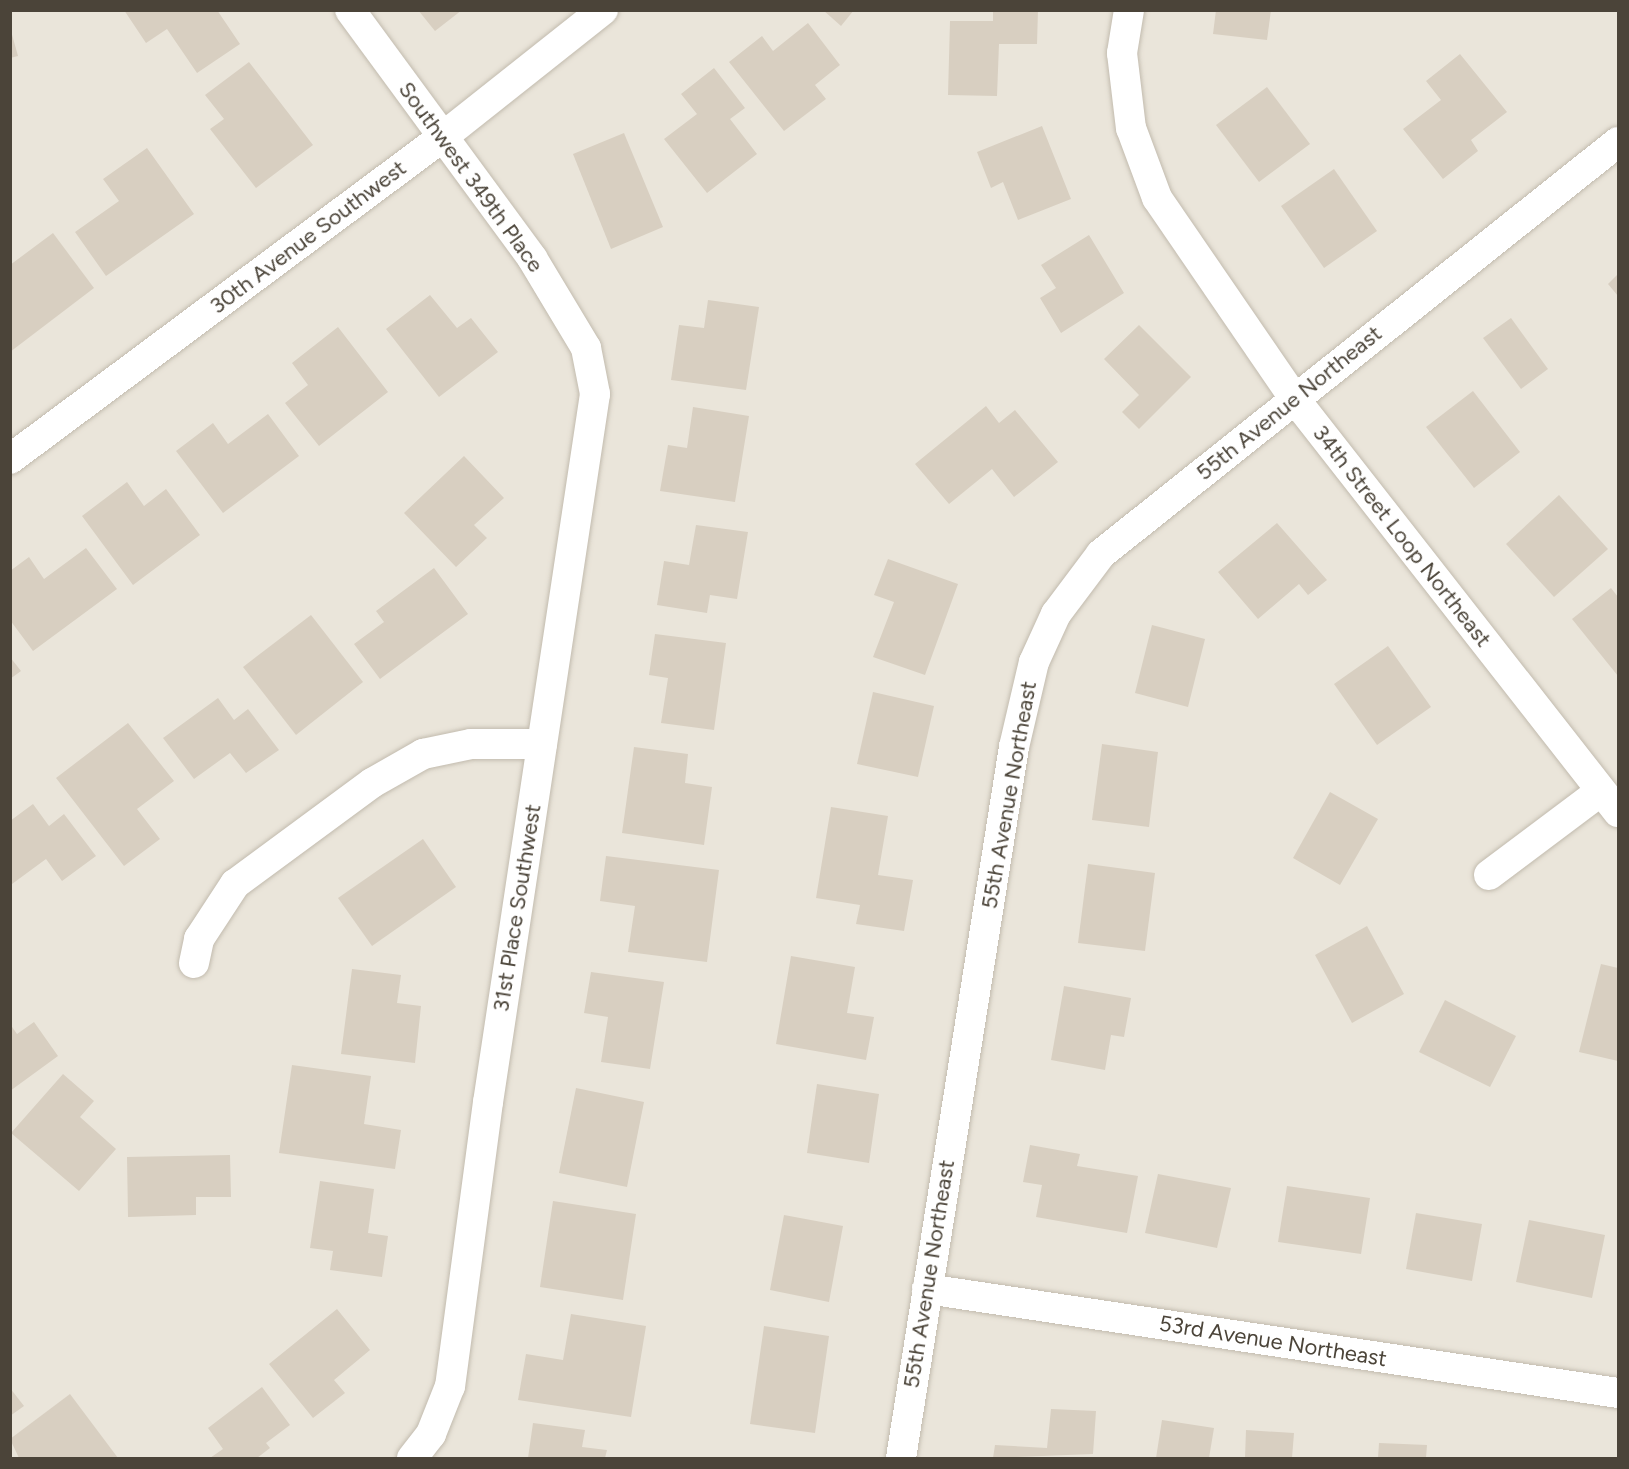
<!DOCTYPE html>
<html>
<head>
<meta charset="utf-8">
<style>
	body { margin:0 }
	#map { position:relative; width:1629px; height:1469px; overflow:hidden; background:#f6f3ec; font-family:Figtree,sans-serif }
	div>[style] { position:absolute }
	.residential>* { inset:0; background:#eae5da }
	.building>* { inset:0; background:#d8cfc1 }
	.roads { filter:drop-shadow(0 0 2px #c2bbae) drop-shadow(0 0 2px #c2bbae) }
	.street>* { height:30px; margin:-15px; padding:0 15px; transform-origin:15px; border-radius:15px; background:#fff }
	span { translate:-50% -50%; white-space:nowrap; text-align:center; line-height:1.15; -webkit-text-stroke:4.5px #fff; paint-order:stroke }
	.street-label { font-size:22px; color:#4b4439 }
	.frame { position:absolute; inset:0; border:12px solid #4b4439; pointer-events:none }
</style>
</head>
<body>
<div id="map">
	<div class="residential">
		<div style="clip-path:polygon(10px 11px,1618px 11px,1618px 1458px,11px 1458px)"></div>
	</div>
	<div class="building">
		<div style="clip-path:polygon(124px 10px,217px 10px,240px 44px,197px 73px,167px 29px,146px 43px)"></div>
		<div style="clip-path:polygon(418px 10px,462px 10px,435px 31px)"></div>
		<div style="clip-path:polygon(823px 10px,854px 10px,841px 26px)"></div>
		<div style="clip-path:polygon(993px 10px,1038px 10px,1037px 44px,999px 44px,997px 96px,948px 95px,950px 21px,993px 21px)"></div>
		<div style="clip-path:polygon(1216px 10px,1271px 10px,1267px 40px,1213px 34px)"></div>
		<div style="clip-path:polygon(808px 23px,840px 65px,815px 85px,826px 99px,784px 131px,729px 62px,762px 36px,773px 51px)"></div>
		<div style="clip-path:polygon(11px 31px,18px 56px,10px 58px,10px 32px)"></div>
		<div style="clip-path:polygon(1460px 54px,1507px 112px,1471px 140px,1478px 151px,1443px 179px,1403px 129px,1441px 100px,1426px 81px)"></div>
		<div style="clip-path:polygon(249px 62px,313px 145px,256px 188px,210px 129px,224px 119px,205px 95px)"></div>
		<div style="clip-path:polygon(714px 68px,745px 108px,730px 119px,757px 154px,707px 193px,664px 139px,697px 114px,681px 94px)"></div>
		<div style="clip-path:polygon(1267px 87px,1310px 144px,1259px 182px,1216px 125px)"></div>
		<div style="clip-path:polygon(1042px 126px,1071px 199px,1018px 220px,1003px 182px,991px 188px,977px 152px)"></div>
		<div style="clip-path:polygon(624px 133px,663px 227px,611px 249px,573px 154px)"></div>
		<div style="clip-path:polygon(147px 148px,194px 214px,106px 276px,75px 232px,119px 201px,103px 179px)"></div>
		<div style="clip-path:polygon(1334px 169px,1377px 231px,1324px 268px,1281px 206px)"></div>
		<div style="clip-path:polygon(53px 233px,94px 288px,10px 352px,10px 265px)"></div>
		<div style="clip-path:polygon(1089px 235px,1124px 293px,1061px 333px,1040px 298px,1056px 288px,1041px 265px)"></div>
		<div style="clip-path:polygon(1618px 274px,1618px 296px,1608px 284px)"></div>
		<div style="clip-path:polygon(430px 295px,457px 328px,471px 318px,498px 352px,439px 397px,386px 329px)"></div>
		<div style="clip-path:polygon(708px 300px,759px 307px,746px 390px,671px 380px,679px 325px,704px 328px)"></div>
		<div style="clip-path:polygon(1511px 318px,1548px 369px,1521px 389px,1483px 338px)"></div>
		<div style="clip-path:polygon(1139px 325px,1191px 377px,1139px 429px,1122px 412px,1139px 395px,1104px 359px)"></div>
		<div style="clip-path:polygon(338px 327px,388px 392px,319px 446px,285px 403px,308px 385px,292px 363px)"></div>
		<div style="clip-path:polygon(1473px 391px,1520px 452px,1474px 488px,1426px 427px)"></div>
		<div style="clip-path:polygon(986px 406px,999px 423px,1015px 410px,1058px 462px,1014px 497px,992px 469px,949px 504px,915px 464px)"></div>
		<div style="clip-path:polygon(693px 407px,749px 416px,735px 502px,660px 491px,668px 445px,687px 448px)"></div>
		<div style="clip-path:polygon(268px 414px,299px 456px,223px 513px,176px 451px,213px 423px,228px 444px)"></div>
		<div style="clip-path:polygon(464px 456px,504px 498px,474px 525px,487px 538px,456px 567px,404px 513px)"></div>
		<div style="clip-path:polygon(127px 482px,144px 506px,166px 489px,200px 535px,133px 585px,82px 516px)"></div>
		<div style="clip-path:polygon(1559px 495px,1608px 549px,1554px 597px,1506px 544px)"></div>
		<div style="clip-path:polygon(1277px 523px,1327px 580px,1308px 595px,1299px 584px,1258px 619px,1218px 572px)"></div>
		<div style="clip-path:polygon(696px 525px,748px 532px,737px 599px,710px 595px,707px 613px,657px 605px,664px 561px,689px 565px)"></div>
		<div style="clip-path:polygon(86px 548px,117px 589px,33px 651px,10px 620px,10px 571px,29px 557px,44px 579px)"></div>
		<div style="clip-path:polygon(888px 559px,958px 584px,925px 675px,873px 657px,894px 602px,874px 595px)"></div>
		<div style="clip-path:polygon(434px 568px,468px 614px,380px 679px,354px 644px,384px 622px,376px 611px)"></div>
		<div style="clip-path:polygon(1611px 588px,1618px 597px,1618px 676px,1572px 619px)"></div>
		<div style="clip-path:polygon(311px 615px,363px 682px,296px 735px,243px 667px)"></div>
		<div style="clip-path:polygon(1152px 625px,1205px 639px,1188px 707px,1135px 693px)"></div>
		<div style="clip-path:polygon(655px 634px,726px 643px,714px 730px,661px 723px,668px 678px,649px 675px)"></div>
		<div style="clip-path:polygon(1388px 646px,1431px 707px,1377px 745px,1334px 684px)"></div>
		<div style="clip-path:polygon(10px 657px,21px 671px,10px 679px)"></div>
		<div style="clip-path:polygon(873px 692px,934px 706px,918px 777px,857px 764px)"></div>
		<div style="clip-path:polygon(218px 698px,234px 720px,248px 709px,279px 750px,246px 773px,230px 753px,194px 779px,163px 738px)"></div>
		<div style="clip-path:polygon(128px 723px,174px 781px,137px 809px,160px 839px,124px 866px,56px 778px)"></div>
		<div style="clip-path:polygon(1102px 744px,1158px 752px,1149px 827px,1092px 820px)"></div>
		<div style="clip-path:polygon(634px 747px,688px 754px,685px 783px,712px 787px,704px 845px,622px 833px)"></div>
		<div style="clip-path:polygon(1330px 792px,1378px 819px,1340px 885px,1293px 858px)"></div>
		<div style="clip-path:polygon(33px 804px,49px 826px,64px 814px,96px 856px,62px 881px,46px 859px,12px 884px,10px 821px)"></div>
		<div style="clip-path:polygon(831px 807px,888px 816px,878px 875px,913px 880px,904px 931px,856px 924px,860px 905px,816px 898px)"></div>
		<div style="clip-path:polygon(423px 839px,456px 887px,372px 946px,338px 898px)"></div>
		<div style="clip-path:polygon(606px 856px,719px 870px,707px 962px,628px 952px,635px 906px,600px 901px)"></div>
		<div style="clip-path:polygon(1088px 864px,1155px 873px,1145px 951px,1078px 943px)"></div>
		<div style="clip-path:polygon(1367px 926px,1404px 994px,1352px 1023px,1315px 955px)"></div>
		<div style="clip-path:polygon(791px 956px,855px 967px,847px 1013px,874px 1017px,866px 1060px,776px 1044px)"></div>
		<div style="clip-path:polygon(1601px 964px,1618px 968px,1618px 1061px,1579px 1052px)"></div>
		<div style="clip-path:polygon(352px 969px,401px 975px,397px 1003px,421px 1006px,415px 1063px,341px 1054px)"></div>
		<div style="clip-path:polygon(591px 972px,664px 982px,650px 1069px,601px 1062px,608px 1017px,584px 1013px)"></div>
		<div style="clip-path:polygon(1064px 986px,1131px 998px,1124px 1037px,1111px 1035px,1105px 1070px,1051px 1060px)"></div>
		<div style="clip-path:polygon(1445px 1000px,1516px 1036px,1490px 1087px,1419px 1052px)"></div>
		<div style="clip-path:polygon(34px 1022px,58px 1056px,10px 1091px,10px 1024px,17px 1034px)"></div>
		<div style="clip-path:polygon(292px 1065px,371px 1076px,364px 1124px,401px 1130px,395px 1169px,279px 1153px)"></div>
		<div style="clip-path:polygon(63px 1074px,94px 1101px,80px 1117px,116px 1149px,79px 1191px,11px 1133px)"></div>
		<div style="clip-path:polygon(817px 1084px,879px 1094px,869px 1163px,807px 1153px)"></div>
		<div style="clip-path:polygon(576px 1088px,644px 1102px,627px 1187px,559px 1173px)"></div>
		<div style="clip-path:polygon(1030px 1145px,1080px 1154px,1077px 1166px,1138px 1176px,1127px 1233px,1036px 1217px,1042px 1185px,1023px 1182px)"></div>
		<div style="clip-path:polygon(230px 1155px,231px 1197px,196px 1197px,196px 1215px,128px 1217px,127px 1157px)"></div>
		<div style="clip-path:polygon(1158px 1174px,1231px 1188px,1217px 1248px,1145px 1233px)"></div>
		<div style="clip-path:polygon(320px 1181px,374px 1189px,368px 1233px,388px 1236px,382px 1277px,330px 1270px,333px 1251px,310px 1248px)"></div>
		<div style="clip-path:polygon(1287px 1186px,1370px 1198px,1361px 1254px,1278px 1242px)"></div>
		<div style="clip-path:polygon(553px 1201px,636px 1214px,623px 1300px,540px 1287px)"></div>
		<div style="clip-path:polygon(1416px 1213px,1482px 1224px,1472px 1281px,1406px 1269px)"></div>
		<div style="clip-path:polygon(784px 1215px,843px 1226px,829px 1302px,770px 1290px)"></div>
		<div style="clip-path:polygon(1529px 1220px,1605px 1235px,1592px 1298px,1516px 1282px)"></div>
		<div style="clip-path:polygon(337px 1309px,370px 1350px,334px 1380px,345px 1393px,313px 1418px,269px 1364px)"></div>
		<div style="clip-path:polygon(571px 1314px,646px 1326px,631px 1417px,518px 1400px,526px 1354px,563px 1360px)"></div>
		<div style="clip-path:polygon(764px 1326px,829px 1336px,815px 1433px,750px 1424px)"></div>
		<div style="clip-path:polygon(262px 1387px,290px 1425px,266px 1443px,270px 1448px,257px 1458px,210px 1458px,223px 1449px,208px 1428px)"></div>
		<div style="clip-path:polygon(10px 1388px,24px 1406px,10px 1416px)"></div>
		<div style="clip-path:polygon(70px 1394px,118px 1458px,19px 1458px,10px 1439px)"></div>
		<div style="clip-path:polygon(1051px 1409px,1096px 1411px,1093px 1454px,993px 1458px,995px 1445px,1047px 1448px)"></div>
		<div style="clip-path:polygon(1162px 1420px,1214px 1428px,1209px 1458px,1156px 1458px)"></div>
		<div style="clip-path:polygon(533px 1423px,585px 1430px,582px 1447px,607px 1450px,605px 1458px,528px 1458px)"></div>
		<div style="clip-path:polygon(1246px 1430px,1294px 1433px,1292px 1458px,1245px 1458px)"></div>
		<div style="clip-path:polygon(1379px 1443px,1427px 1445px,1426px 1458px,1378px 1458px)"></div>
	</div>
	<div class="roads">
		<div class="street">
			<div style="left:350px;top:10px;width:308px;rotate:53.7deg"></div>
			<div style="left:532px;top:258px;width:105px;rotate:59deg"></div>
			<div style="left:586px;top:348px;width:47px;rotate:78.9deg"></div>
			<div style="left:595px;top:394px;width:716px;rotate:98.59deg"></div>
			<div style="left:488px;top:1102px;width:287px;rotate:97.6deg"></div>
			<div style="left:450px;top:1386px;width:52px;rotate:111.6deg"></div>
			<div style="left:431px;top:1434px;width:31px;rotate:128deg"></div>
			<div style="left:1129px;top:10px;width:44px;rotate:99.2deg"></div>
			<div style="left:1122px;top:53px;width:76px;rotate:83.2deg"></div>
			<div style="left:1131px;top:128px;width:75px;rotate:69.6deg"></div>
			<div style="left:1157px;top:198px;width:242px;rotate:55.6deg"></div>
			<div style="left:1294px;top:398px;width:526px;rotate:51.95deg"></div>
			<div style="left:10px;top:459px;width:541px;rotate:-36.66deg"></div>
			<div style="left:444px;top:136px;width:203px;rotate:-38.4deg"></div>
			<div style="left:1489px;top:875px;width:140px;rotate:-36.9deg"></div>
			<div style="left:194px;top:963px;width:25px;rotate:-78deg"></div>
			<div style="left:199px;top:939px;width:66px;rotate:-56.8deg"></div>
			<div style="left:235px;top:884px;width:170px;rotate:-36.4deg"></div>
			<div style="left:372px;top:783px;width:59px;rotate:-29.6deg"></div>
			<div style="left:423px;top:754px;width:49px;rotate:-11.8deg"></div>
			<div style="left:471px;top:744px;width:71px"></div>
			<div style="left:927px;top:1289px;width:699px;rotate:8.56deg"></div>
			<div style="left:901px;top:1458px;width:720px;rotate:-80.97deg"></div>
			<div style="left:1014px;top:747px;width:87px;rotate:-76.8deg"></div>
			<div style="left:1034px;top:662px;width:53px;rotate:-65.4deg"></div>
			<div style="left:1056px;top:614px;width:75px;rotate:-53.1deg"></div>
			<div style="left:1101px;top:554px;width:661px;rotate:-38.55deg"></div>
		</div>
	</div>
	<div class="street-label">
		<span style="left:471px;top:177px;rotate:54deg">Southwest 349th Place</span>
		<span style="left:308px;top:237px;rotate:-37deg">30th Avenue Southwest</span>
		<span style="left:1289px;top:403px;rotate:-39deg">55th Avenue Northeast</span>
		<span style="left:1402px;top:536px;rotate:52deg">34th Street Loop Northeast</span>
		<span style="left:1009px;top:795px;rotate:-80deg">55th Avenue Northeast</span>
		<span style="left:517px;top:908px;rotate:-81deg">31st Place Southwest</span>
		<span style="left:929px;top:1274px;rotate:-81deg">55th Avenue Northeast</span>
		<span style="left:1273px;top:1341px;rotate:9deg">53rd Avenue Northeast</span>
	</div>
	<div class="frame"></div>
</div>
</body>
</html>
